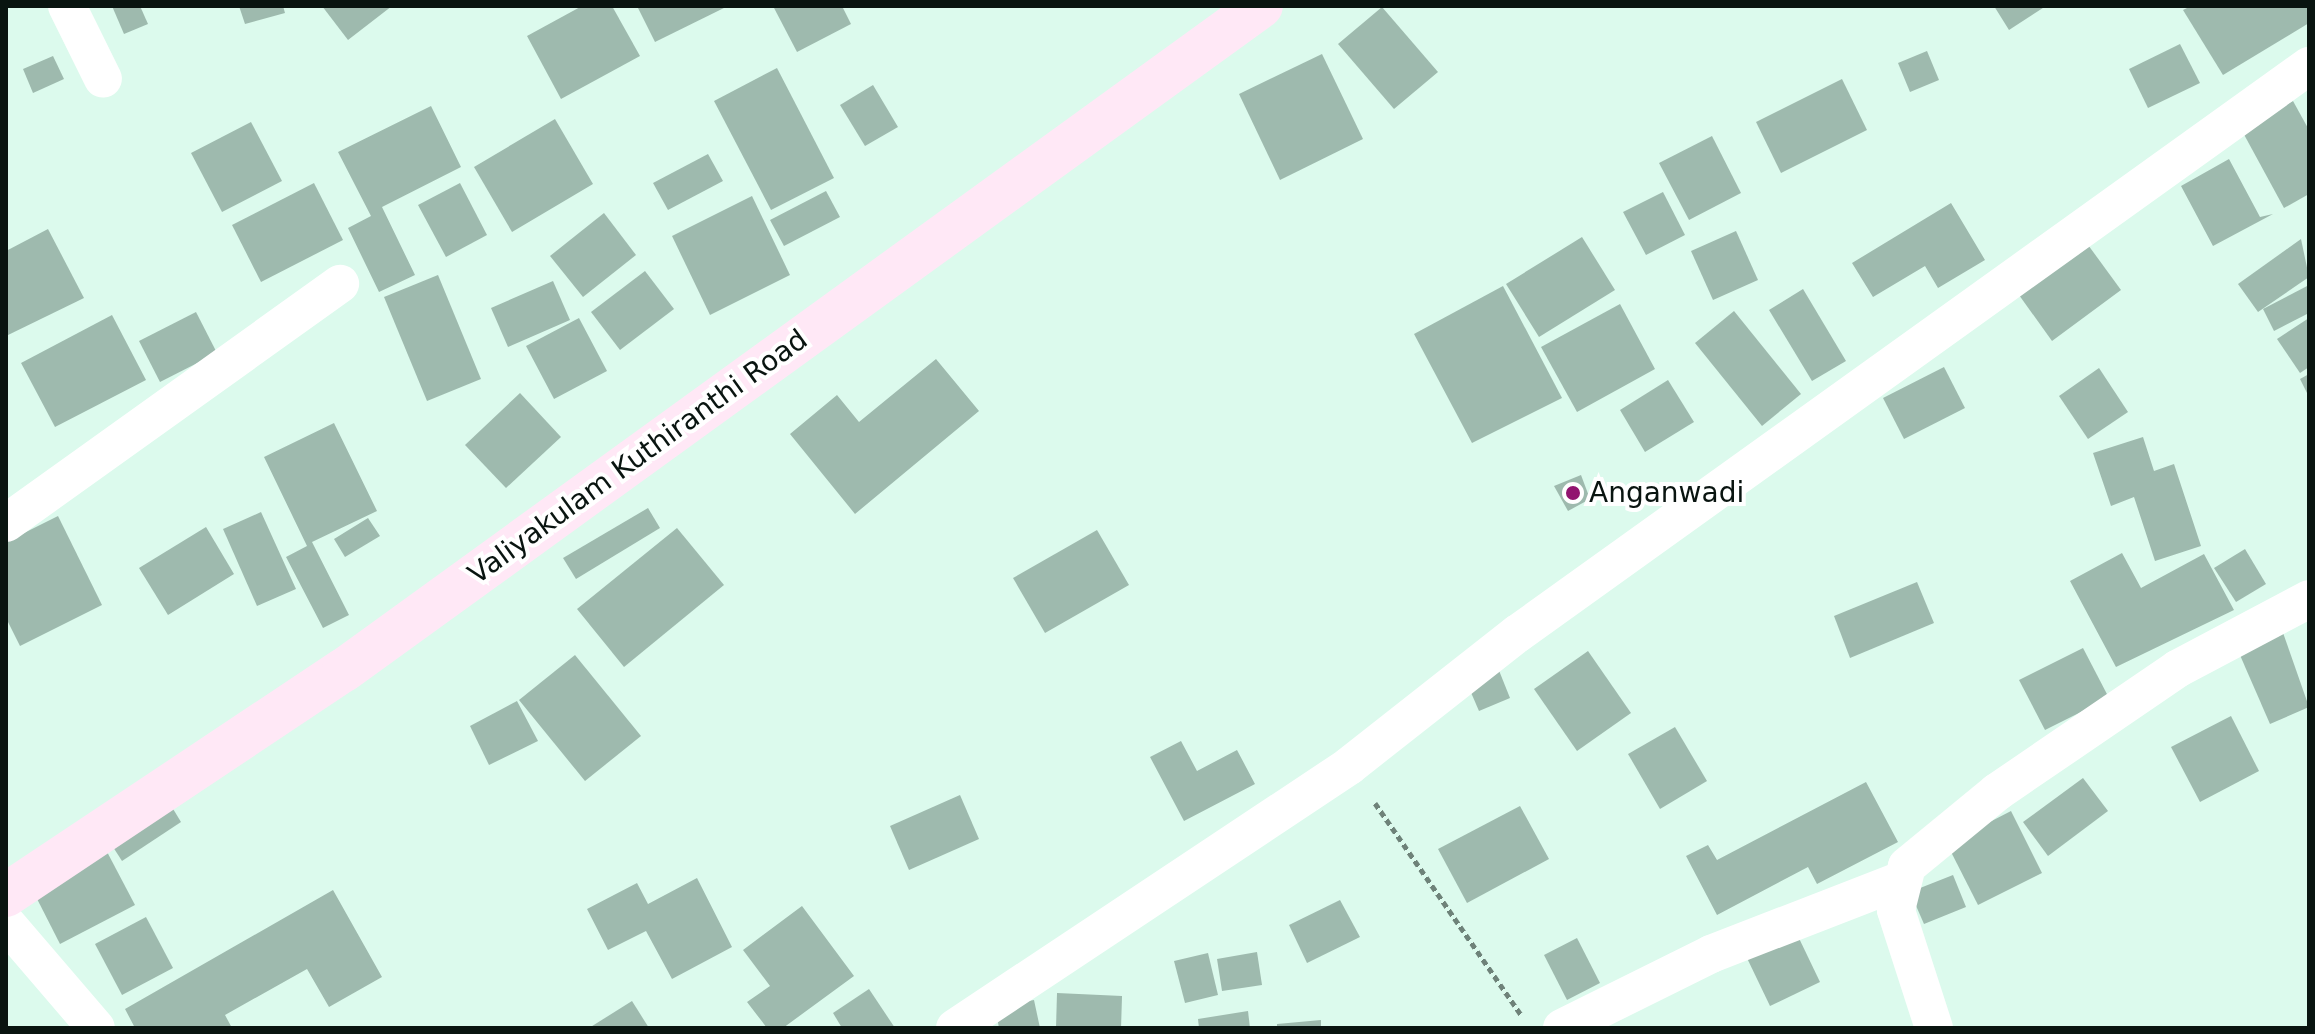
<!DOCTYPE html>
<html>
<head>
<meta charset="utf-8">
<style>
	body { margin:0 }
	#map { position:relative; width:2315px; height:1034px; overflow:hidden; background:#dcfaed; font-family:"DejaVu Sans",sans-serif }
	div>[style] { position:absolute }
	.building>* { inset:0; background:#9ebaae }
	.path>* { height:5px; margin-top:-2.5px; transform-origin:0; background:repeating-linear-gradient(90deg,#6e8279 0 6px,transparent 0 10px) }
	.street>* { height:38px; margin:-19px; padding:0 19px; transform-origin:19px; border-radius:19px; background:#fff }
	.secondary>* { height:44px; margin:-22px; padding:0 22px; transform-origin:22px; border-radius:22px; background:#ffe8f6 }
	.dots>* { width:22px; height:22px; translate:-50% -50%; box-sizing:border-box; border:4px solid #fff; border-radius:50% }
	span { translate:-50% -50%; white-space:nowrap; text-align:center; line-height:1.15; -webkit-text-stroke:8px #fff; paint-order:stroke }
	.street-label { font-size:28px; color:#091410 }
	.poi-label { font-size:28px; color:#091410 }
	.left { translate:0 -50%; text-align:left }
	.frame { position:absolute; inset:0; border:8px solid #091410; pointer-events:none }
</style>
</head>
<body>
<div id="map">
	<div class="building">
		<div style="clip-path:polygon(112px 6px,140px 6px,148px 24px,124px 34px)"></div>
		<div style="clip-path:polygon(239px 6px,283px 6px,285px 13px,245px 24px)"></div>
		<div style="clip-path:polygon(322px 6px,392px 6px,348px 40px)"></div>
		<div style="clip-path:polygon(582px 6px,612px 6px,640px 56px,561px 99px,527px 36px)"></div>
		<div style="clip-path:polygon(637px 6px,728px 6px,655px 42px)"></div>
		<div style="clip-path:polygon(773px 6px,842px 6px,851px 24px,797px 52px)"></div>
		<div style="clip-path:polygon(1994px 6px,2046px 6px,2009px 30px)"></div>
		<div style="clip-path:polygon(2191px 6px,2309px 6px,2309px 23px,2223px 75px,2183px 10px)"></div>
		<div style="clip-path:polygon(1382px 7px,1438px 72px,1394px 109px,1338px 44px)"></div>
		<div style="clip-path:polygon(2180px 44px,2200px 83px,2148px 108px,2129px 69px)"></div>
		<div style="clip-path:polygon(1927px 51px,1939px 80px,1910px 92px,1898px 63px)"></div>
		<div style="clip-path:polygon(1322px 54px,1363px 139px,1280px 180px,1239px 94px)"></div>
		<div style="clip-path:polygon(53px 56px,64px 79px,33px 93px,23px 69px)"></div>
		<div style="clip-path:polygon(777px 68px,834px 178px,771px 210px,714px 101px)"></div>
		<div style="clip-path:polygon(1842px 79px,1867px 130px,1781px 173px,1756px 122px)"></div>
		<div style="clip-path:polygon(873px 85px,898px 127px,865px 146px,840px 105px)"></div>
		<div style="clip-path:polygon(2293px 101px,2309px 130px,2309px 194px,2284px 208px,2241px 129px)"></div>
		<div style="clip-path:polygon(431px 106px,461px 167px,382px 207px,415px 275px,379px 292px,348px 228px,371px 216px,338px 152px)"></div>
		<div style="clip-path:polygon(555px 119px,593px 184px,512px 232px,474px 167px)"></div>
		<div style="clip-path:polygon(251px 122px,282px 181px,222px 212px,191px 153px)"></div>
		<div style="clip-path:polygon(1712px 136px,1741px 193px,1689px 220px,1659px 163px)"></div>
		<div style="clip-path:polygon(708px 154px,723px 181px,668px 210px,653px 183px)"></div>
		<div style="clip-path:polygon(2229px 159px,2260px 217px,2273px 214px,2213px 246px,2181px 186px)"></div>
		<div style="clip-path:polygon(314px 183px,343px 240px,261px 282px,232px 225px)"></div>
		<div style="clip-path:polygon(460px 183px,487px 235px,446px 257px,418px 205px)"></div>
		<div style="clip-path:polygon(826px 191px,840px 217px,784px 246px,770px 220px)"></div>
		<div style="clip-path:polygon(1663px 192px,1685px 235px,1646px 255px,1623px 212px)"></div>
		<div style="clip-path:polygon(752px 196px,790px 275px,710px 315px,672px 236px)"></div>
		<div style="clip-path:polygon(1951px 203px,1985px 260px,1938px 288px,1925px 266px,1873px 297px,1852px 263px)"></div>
		<div style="clip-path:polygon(604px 213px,636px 255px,583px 297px,550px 256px)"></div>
		<div style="clip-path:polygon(48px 229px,84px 298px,6px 336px,6px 251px)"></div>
		<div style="clip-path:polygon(1736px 231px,1758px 280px,1713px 300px,1691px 251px)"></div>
		<div style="clip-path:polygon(1582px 237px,1615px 290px,1539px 337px,1506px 284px)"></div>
		<div style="clip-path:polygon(2083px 238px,2121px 290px,2052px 341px,2014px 288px)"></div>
		<div style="clip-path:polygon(2301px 239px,2309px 277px,2258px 312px,2238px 284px)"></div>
		<div style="clip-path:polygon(645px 271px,674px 309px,620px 350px,591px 312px)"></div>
		<div style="clip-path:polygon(438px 275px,481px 379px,427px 401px,384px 297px)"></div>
		<div style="clip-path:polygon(553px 281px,570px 320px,508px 347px,491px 308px)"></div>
		<div style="clip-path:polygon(2309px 285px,2309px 313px,2274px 331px,2263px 309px)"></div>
		<div style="clip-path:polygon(1503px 286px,1562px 398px,1472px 443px,1414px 334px)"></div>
		<div style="clip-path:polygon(1803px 289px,1846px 361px,1812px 381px,1769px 310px)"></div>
		<div style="clip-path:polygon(1620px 304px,1655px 369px,1577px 412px,1541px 347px)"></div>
		<div style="clip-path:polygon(1734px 311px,1801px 394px,1762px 426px,1695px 343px)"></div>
		<div style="clip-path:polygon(196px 312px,217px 353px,160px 382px,139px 341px)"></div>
		<div style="clip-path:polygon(112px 315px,146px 380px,55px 427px,21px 363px)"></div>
		<div style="clip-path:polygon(579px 318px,607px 371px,554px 399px,526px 346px)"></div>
		<div style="clip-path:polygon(2309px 318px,2309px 367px,2300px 373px,2277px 339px)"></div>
		<div style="clip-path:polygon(936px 359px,979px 411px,855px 514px,790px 434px,837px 395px,859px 422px)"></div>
		<div style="clip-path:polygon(1944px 367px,1965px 408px,1904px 439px,1883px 398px)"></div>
		<div style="clip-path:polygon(2099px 368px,2128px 412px,2088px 439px,2059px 396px)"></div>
		<div style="clip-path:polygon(2309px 374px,2309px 397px,2300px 379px)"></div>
		<div style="clip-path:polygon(1668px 380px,1694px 422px,1645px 452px,1620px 410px)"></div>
		<div style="clip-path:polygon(520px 393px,561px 437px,506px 488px,465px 445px)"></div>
		<div style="clip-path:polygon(334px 423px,377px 511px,312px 542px,349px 615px,323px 628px,286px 557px,307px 546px,264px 457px)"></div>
		<div style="clip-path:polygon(2143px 437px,2154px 471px,2174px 464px,2201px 546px,2155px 561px,2134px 497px,2111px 506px,2093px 453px)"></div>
		<div style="clip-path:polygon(1581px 475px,1590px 499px,1568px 511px,1554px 486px)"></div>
		<div style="clip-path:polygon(648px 508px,660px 528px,576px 579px,563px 558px)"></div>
		<div style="clip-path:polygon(261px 512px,296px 589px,257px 606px,223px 529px)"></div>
		<div style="clip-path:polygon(58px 516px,102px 605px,20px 646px,6px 618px,6px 542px)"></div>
		<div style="clip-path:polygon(368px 518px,380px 536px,345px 557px,334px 539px)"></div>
		<div style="clip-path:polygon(206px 527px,234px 574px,168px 615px,139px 568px)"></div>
		<div style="clip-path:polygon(677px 528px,724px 585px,624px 667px,577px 609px)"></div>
		<div style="clip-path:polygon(1097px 530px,1129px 585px,1045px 633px,1013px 578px)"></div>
		<div style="clip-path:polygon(2245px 549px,2266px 584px,2236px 602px,2214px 568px)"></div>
		<div style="clip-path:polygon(2122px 553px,2141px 588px,2204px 554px,2234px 610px,2116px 667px,2070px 581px)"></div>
		<div style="clip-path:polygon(1917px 582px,1934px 623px,1850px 658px,1834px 616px)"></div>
		<div style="clip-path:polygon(2281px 627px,2309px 707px,2270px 724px,2236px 646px)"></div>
		<div style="clip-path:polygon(2083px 648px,2109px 698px,2045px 730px,2019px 680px)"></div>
		<div style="clip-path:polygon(1588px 651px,1631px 713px,1577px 751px,1534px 689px)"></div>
		<div style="clip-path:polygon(575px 655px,641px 736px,585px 781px,519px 700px)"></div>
		<div style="clip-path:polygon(1498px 668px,1510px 698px,1479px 711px,1466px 681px)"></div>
		<div style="clip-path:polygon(517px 701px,538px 741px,489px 765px,470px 726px)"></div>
		<div style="clip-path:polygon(2231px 716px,2259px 771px,2200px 802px,2171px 747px)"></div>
		<div style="clip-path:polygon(1675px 727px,1707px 781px,1660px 809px,1628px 754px)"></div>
		<div style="clip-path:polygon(1181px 741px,1197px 771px,1237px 750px,1255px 784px,1184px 821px,1150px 757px)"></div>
		<div style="clip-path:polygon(2083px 778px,2108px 811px,2048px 856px,2023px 822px)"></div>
		<div style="clip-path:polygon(1866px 782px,1898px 842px,1817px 884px,1808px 867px,1717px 915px,1686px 856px,1708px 845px,1717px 860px)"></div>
		<div style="clip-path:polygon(164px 794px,181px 822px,122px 861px,104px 833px)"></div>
		<div style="clip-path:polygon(960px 795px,979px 839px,909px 870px,890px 826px)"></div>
		<div style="clip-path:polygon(1520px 806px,1549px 859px,1467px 903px,1438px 849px)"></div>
		<div style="clip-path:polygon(2011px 811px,2042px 873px,1978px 905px,1947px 844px)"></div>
		<div style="clip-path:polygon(105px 848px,135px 905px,60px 944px,31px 887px)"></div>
		<div style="clip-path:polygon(1953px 875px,1966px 907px,1924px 924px,1910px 892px)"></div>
		<div style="clip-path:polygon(697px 878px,732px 947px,672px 979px,646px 931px,608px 950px,587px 909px,637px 883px,648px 904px)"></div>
		<div style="clip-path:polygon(333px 890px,382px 977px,329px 1007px,307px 969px,225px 1015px,232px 1028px,135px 1028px,125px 1009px)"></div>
		<div style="clip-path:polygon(1340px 900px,1360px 937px,1307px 963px,1289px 925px)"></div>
		<div style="clip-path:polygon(802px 906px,854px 976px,783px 1028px,767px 1028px,747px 1002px,770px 986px,743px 950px)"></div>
		<div style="clip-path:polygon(146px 917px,173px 968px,122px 995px,95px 944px)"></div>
		<div style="clip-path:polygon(1796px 932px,1820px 982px,1770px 1006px,1746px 956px)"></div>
		<div style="clip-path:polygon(1577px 938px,1600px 983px,1567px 1000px,1544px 955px)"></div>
		<div style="clip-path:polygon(1257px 952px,1262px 985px,1222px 991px,1217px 959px)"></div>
		<div style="clip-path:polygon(1208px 953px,1218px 995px,1185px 1003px,1174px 961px)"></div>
		<div style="clip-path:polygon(869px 989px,895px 1028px,842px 1028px,833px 1013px)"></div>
		<div style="clip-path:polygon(1057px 993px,1122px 996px,1121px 1028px,1056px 1028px)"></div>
		<div style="clip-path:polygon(1034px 1000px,1040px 1028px,999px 1028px,995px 1007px)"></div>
		<div style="clip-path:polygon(632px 1001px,649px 1028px,589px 1028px)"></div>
		<div style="clip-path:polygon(1248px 1011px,1250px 1028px,1199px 1028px,1198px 1019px)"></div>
		<div style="clip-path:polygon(1321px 1020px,1321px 1028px,1277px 1028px,1277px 1024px)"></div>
	</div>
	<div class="path">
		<div style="left:1375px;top:803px;width:257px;rotate:55.4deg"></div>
	</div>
	<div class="street">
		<div style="left:67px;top:6px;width:81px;rotate:63.7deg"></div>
		<div style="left:6px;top:523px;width:411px;rotate:-35.6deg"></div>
		<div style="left:6px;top:923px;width:138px;rotate:49.4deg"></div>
		<div style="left:955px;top:1028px;width:473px;rotate:-33.6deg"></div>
		<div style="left:1349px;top:766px;width:214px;rotate:-38.2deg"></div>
		<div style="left:1517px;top:634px;width:975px;rotate:-35.65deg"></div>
		<div style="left:1562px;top:1028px;width:166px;rotate:-26.4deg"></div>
		<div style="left:1711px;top:954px;width:202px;rotate:-21.2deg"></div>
		<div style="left:1934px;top:1028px;width:124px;rotate:-107.9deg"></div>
		<div style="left:1896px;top:910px;width:45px;rotate:-76deg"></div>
		<div style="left:1907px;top:866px;width:117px;rotate:-39.4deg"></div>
		<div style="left:1997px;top:792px;width:218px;rotate:-34.3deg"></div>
		<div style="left:2177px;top:669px;width:149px;rotate:-27.9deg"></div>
	</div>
	<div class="secondary">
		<div style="left:6px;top:895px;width:406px;rotate:-33.7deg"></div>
		<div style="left:344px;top:670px;width:1132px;rotate:-35.91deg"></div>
	</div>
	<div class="dots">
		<div style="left:1573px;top:493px;background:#921470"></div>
	</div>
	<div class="street-label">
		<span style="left:638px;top:457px;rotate:-36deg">Valiyakulam Kuthiranthi Road</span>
	</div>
	<div class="poi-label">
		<span class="left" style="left:1589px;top:493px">Anganwadi</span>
	</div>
	<div class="frame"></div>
</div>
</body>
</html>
